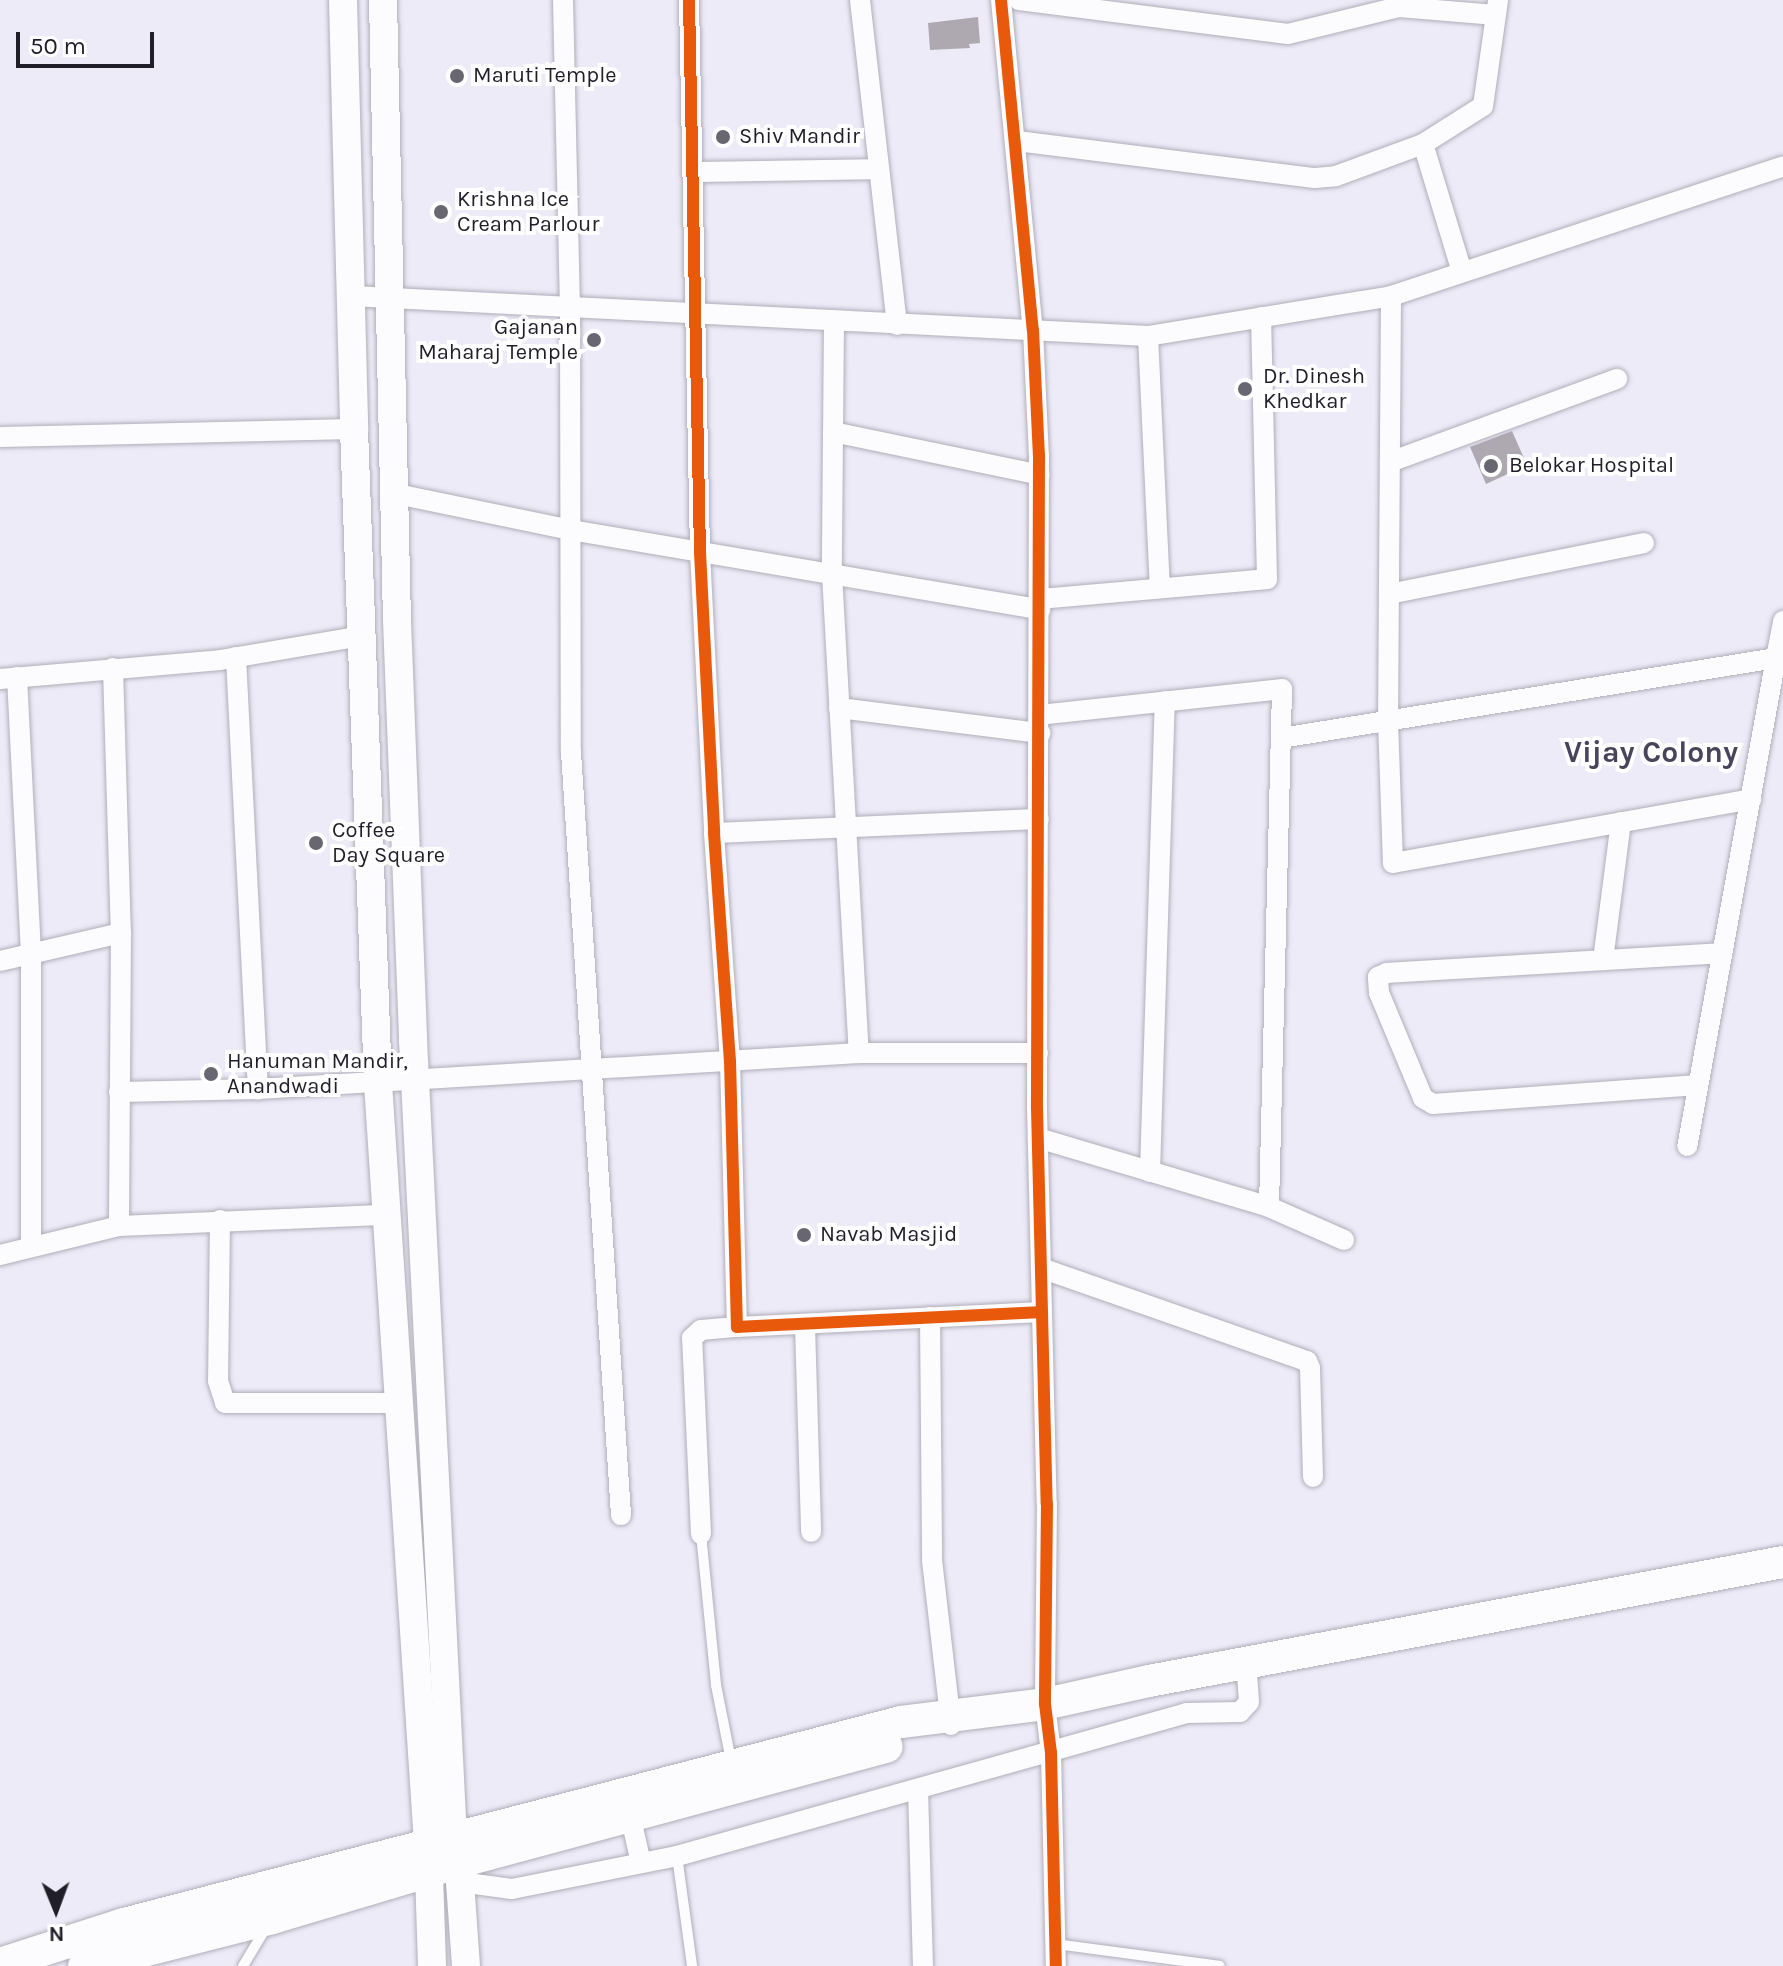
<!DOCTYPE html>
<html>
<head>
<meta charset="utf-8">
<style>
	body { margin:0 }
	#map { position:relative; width:1783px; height:1966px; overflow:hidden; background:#edebf8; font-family:Karla,sans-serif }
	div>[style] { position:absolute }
	.building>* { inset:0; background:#aea8b1 }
	.roads { filter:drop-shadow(0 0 2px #b0aeb9) drop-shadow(0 0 2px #b0aeb9) }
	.service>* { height:10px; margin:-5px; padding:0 5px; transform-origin:5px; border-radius:5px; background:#fcfcfe }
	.minor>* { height:20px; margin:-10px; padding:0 10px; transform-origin:10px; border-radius:10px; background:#fcfcfe }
	.secondary>* { height:28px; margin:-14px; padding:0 14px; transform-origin:14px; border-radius:14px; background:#fcfcfe }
	.primary>* { height:32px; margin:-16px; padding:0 16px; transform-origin:16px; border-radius:16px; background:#fcfcfe }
	.cycleway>* { height:12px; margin:-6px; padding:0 6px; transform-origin:6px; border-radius:6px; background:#e8590c }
	.dots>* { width:22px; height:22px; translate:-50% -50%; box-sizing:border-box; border:4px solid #fff; border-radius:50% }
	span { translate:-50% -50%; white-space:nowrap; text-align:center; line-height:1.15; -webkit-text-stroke:8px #fff; paint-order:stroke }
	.poi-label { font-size:22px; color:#201e28 }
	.left { translate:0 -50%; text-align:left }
	.right { translate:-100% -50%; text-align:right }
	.district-label { font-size:30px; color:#48445b; font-weight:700 }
	.north { position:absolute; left:16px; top:1870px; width:80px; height:80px; -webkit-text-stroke:6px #fff; paint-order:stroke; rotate:179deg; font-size:22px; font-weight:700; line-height:32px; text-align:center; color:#201e28 }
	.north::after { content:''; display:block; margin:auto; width:28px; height:36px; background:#201e28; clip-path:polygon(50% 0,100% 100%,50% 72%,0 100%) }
	.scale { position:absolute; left:16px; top:32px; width:138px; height:36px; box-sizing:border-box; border:4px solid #201e28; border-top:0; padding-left:10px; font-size:24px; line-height:28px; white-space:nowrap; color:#201e28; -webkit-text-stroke:6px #fff; paint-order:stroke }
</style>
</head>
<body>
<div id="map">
	<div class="building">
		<div style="clip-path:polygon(978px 17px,980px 43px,969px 44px,970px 48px,930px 50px,928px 23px)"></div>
		<div style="clip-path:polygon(1512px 431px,1527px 465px,1486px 484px,1470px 447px)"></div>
	</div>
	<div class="roads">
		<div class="service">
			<div style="left:701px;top:1534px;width:152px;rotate:84.3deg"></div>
			<div style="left:716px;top:1685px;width:77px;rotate:78.8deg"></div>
			<div style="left:677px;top:1856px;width:111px;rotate:82.2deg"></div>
			<div style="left:1056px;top:1944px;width:165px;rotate:7.6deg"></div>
			<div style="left:243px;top:1966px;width:47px;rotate:-59deg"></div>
		</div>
		<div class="minor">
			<div style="left:563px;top:0;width:309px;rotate:88.7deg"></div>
			<div style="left:570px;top:309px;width:443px;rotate:89.9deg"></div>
			<div style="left:571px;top:752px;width:765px;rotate:86.25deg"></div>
			<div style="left:689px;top:0;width:552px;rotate:88.86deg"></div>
			<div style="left:700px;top:552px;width:281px;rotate:87.1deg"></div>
			<div style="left:714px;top:833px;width:229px;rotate:86deg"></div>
			<div style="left:730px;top:1061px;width:266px;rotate:88.5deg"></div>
			<div style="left:737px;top:1327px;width:305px;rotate:-2.8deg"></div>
			<div style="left:860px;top:0;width:327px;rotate:83.5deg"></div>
			<div style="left:1001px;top:0;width:332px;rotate:84.5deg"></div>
			<div style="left:1033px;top:330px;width:125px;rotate:87.3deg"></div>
			<div style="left:1039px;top:455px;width:653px;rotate:90.18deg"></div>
			<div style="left:1037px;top:1108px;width:396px;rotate:88.6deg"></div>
			<div style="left:1047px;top:1504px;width:200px;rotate:90.6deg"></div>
			<div style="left:1045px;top:1704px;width:49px;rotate:83deg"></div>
			<div style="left:1051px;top:1753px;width:213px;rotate:88.7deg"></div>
			<div style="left:1019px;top:0;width:271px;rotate:7.2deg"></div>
			<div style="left:1288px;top:34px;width:114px;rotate:-13.7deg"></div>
			<div style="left:1399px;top:7px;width:97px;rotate:4.7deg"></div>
			<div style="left:1017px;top:141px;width:300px;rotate:7.1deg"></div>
			<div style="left:1315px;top:178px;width:21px;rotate:-5deg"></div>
			<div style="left:1336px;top:176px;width:93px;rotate:-20.2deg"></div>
			<div style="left:692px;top:172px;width:185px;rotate:-0.9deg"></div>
			<div style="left:1462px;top:272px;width:134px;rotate:-106.9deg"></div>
			<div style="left:1423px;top:144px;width:71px;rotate:-32.3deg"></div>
			<div style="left:1483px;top:106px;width:107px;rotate:-81.9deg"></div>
			<div style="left:351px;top:296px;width:798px;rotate:2.87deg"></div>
			<div style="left:1148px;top:336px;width:246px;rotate:-9.3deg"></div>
			<div style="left:1391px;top:296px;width:413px;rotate:-18.3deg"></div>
			<div style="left:1391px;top:296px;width:425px;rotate:90.4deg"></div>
			<div style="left:1388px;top:721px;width:142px;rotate:88deg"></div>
			<div style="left:1393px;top:863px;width:364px;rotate:-10.1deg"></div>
			<div style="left:834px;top:321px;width:253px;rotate:90.5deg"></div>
			<div style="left:832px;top:574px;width:480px;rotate:86.8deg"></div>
			<div style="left:859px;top:1053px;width:179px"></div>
			<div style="left:1148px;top:336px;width:252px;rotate:87.3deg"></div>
			<div style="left:833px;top:432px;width:211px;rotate:11.7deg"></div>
			<div style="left:0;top:437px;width:354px;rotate:-1.3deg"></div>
			<div style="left:1390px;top:462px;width:242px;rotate:-20.1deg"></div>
			<div style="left:397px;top:494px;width:178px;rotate:11.7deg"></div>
			<div style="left:571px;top:530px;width:476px;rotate:9.6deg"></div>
			<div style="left:1389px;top:594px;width:260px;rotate:-11.3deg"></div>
			<div style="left:1040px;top:599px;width:228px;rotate:-5deg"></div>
			<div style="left:1267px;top:579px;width:262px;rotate:-91.3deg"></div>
			<div style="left:236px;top:657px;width:433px;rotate:87.1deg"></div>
			<div style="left:1776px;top:658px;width:38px;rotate:-79deg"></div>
			<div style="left:113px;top:668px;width:265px;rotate:88.3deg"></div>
			<div style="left:121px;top:933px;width:293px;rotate:90.4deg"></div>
			<div style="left:17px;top:677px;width:277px;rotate:87.1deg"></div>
			<div style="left:31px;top:954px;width:293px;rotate:90deg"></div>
			<div style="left:0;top:679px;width:221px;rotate:-4.9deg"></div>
			<div style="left:220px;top:660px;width:144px;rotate:-9.6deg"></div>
			<div style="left:839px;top:708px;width:203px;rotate:7.1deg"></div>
			<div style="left:1281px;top:738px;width:501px;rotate:-9.18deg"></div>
			<div style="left:1776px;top:658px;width:496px;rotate:100.3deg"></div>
			<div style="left:714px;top:833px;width:325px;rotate:-2.5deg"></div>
			<div style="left:1603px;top:960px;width:139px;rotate:-82.6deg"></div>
			<div style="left:0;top:961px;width:124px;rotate:-13deg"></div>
			<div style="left:1698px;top:1085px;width:266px;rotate:175.9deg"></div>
			<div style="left:1433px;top:1104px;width:12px;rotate:-149deg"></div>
			<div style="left:1423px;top:1098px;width:114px;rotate:-112.7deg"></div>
			<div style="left:1379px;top:993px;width:16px;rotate:-94deg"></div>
			<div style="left:1378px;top:977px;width:10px;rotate:-24deg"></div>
			<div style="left:1387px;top:973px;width:336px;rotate:-3.4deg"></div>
			<div style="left:119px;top:1092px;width:139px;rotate:-1.2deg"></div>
			<div style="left:258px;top:1089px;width:602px;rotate:-3.43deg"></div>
			<div style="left:1038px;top:1138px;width:241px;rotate:16.6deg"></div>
			<div style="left:1269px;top:1207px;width:518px;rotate:-88.56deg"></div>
			<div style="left:1282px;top:689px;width:243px;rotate:173.9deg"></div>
			<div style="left:1150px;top:1172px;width:471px;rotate:-88.2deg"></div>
			<div style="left:1269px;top:1207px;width:82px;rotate:23.7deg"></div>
			<div style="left:220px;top:1220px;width:161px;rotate:90.7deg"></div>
			<div style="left:218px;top:1381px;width:23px;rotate:72deg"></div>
			<div style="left:225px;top:1403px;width:174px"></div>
			<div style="left:0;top:1255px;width:122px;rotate:-13.7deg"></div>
			<div style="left:119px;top:1226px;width:268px;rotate:-2.4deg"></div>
			<div style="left:1041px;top:1268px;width:282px;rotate:19.3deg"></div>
			<div style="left:1307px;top:1361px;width:8px;rotate:67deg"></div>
			<div style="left:1310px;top:1368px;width:109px;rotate:88.4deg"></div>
			<div style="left:930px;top:1317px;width:243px;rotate:89.5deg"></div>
			<div style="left:932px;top:1560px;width:166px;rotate:83.4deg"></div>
			<div style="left:805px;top:1326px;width:206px;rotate:88.3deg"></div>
			<div style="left:701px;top:1534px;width:196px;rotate:-92.6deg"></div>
			<div style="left:692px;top:1338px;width:12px;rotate:-42deg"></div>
			<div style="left:701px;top:1330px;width:36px;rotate:-5deg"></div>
			<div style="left:918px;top:1789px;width:177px;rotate:88.4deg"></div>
			<div style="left:631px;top:1819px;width:45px;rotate:77.2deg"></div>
			<div style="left:460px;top:1882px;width:52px;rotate:7.7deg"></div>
			<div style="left:512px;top:1889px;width:168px;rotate:-11.3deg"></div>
			<div style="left:677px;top:1856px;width:530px;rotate:-15.66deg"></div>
			<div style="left:1187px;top:1713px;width:53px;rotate:-1.1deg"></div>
			<div style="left:1240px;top:1712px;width:13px;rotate:-48deg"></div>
			<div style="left:1249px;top:1702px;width:39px;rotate:-94deg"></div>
		</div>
		<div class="secondary">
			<div style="left:343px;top:0;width:429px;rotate:88.5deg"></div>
			<div style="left:354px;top:429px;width:654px;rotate:87.9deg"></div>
			<div style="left:378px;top:1083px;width:763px;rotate:86.24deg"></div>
			<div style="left:428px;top:1844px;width:122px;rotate:88.1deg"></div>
			<div style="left:383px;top:0;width:620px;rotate:88.71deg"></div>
			<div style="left:397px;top:620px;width:420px;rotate:87.8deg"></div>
			<div style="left:413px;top:1040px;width:798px;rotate:87.13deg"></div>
			<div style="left:453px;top:1837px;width:46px;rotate:81.2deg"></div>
			<div style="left:460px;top:1882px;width:84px;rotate:85.9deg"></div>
		</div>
		<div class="primary">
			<div style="left:0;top:1964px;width:130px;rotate:-17.9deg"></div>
			<div style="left:124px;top:1924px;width:803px;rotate:-14.57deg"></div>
			<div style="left:901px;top:1722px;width:145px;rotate:-7.1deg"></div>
			<div style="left:1045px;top:1704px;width:107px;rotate:-12.5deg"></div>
			<div style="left:1149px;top:1681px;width:645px;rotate:-10.63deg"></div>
			<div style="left:84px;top:1966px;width:194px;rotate:-14.3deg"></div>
			<div style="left:272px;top:1918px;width:192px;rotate:-16.6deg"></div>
			<div style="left:456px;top:1863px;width:446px;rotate:-15.1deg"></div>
		</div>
	</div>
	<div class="cycleway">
		<div style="left:689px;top:0;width:552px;rotate:88.86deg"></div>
		<div style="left:700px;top:552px;width:281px;rotate:87.1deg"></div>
		<div style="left:714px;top:833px;width:229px;rotate:86deg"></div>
		<div style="left:730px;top:1061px;width:266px;rotate:88.5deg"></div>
		<div style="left:737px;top:1327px;width:305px;rotate:-2.8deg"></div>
		<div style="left:1001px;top:0;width:332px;rotate:84.5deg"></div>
		<div style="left:1033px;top:330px;width:125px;rotate:87.3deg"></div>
		<div style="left:1039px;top:455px;width:653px;rotate:90.18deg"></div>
		<div style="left:1037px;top:1108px;width:396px;rotate:88.6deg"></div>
		<div style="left:1047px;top:1504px;width:200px;rotate:90.6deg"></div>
		<div style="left:1045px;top:1704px;width:49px;rotate:83deg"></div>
		<div style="left:1051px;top:1753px;width:213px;rotate:88.7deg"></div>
	</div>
	<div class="dots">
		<div style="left:457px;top:76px;background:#686671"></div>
		<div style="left:723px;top:137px;background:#686671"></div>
		<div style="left:441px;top:212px;background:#686671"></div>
		<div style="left:594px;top:340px;background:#686671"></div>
		<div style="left:1245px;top:389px;background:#686671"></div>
		<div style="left:1491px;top:466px;background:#686671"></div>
		<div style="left:316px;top:843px;background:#686671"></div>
		<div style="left:211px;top:1074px;background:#686671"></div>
		<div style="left:804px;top:1235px;background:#686671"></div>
	</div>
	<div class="poi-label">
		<span class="left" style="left:473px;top:76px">Maruti Temple</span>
		<span class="left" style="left:739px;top:137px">Shiv Mandir</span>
		<span class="left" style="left:457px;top:212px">Krishna Ice<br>Cream Parlour</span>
		<span class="right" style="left:578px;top:340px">Gajanan<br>Maharaj Temple</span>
		<span class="left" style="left:1263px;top:389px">Dr. Dinesh<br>Khedkar</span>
		<span class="left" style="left:1509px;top:466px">Belokar Hospital</span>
		<span class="left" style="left:332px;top:843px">Coffee<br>Day Square</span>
		<span class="left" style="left:227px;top:1074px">Hanuman Mandir,<br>Anandwadi</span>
		<span class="left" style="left:820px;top:1235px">Navab Masjid</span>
	</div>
	<div class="district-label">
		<span style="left:1651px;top:752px">Vijay Colony</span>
	</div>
	<div class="north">N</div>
	<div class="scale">50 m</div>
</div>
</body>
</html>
